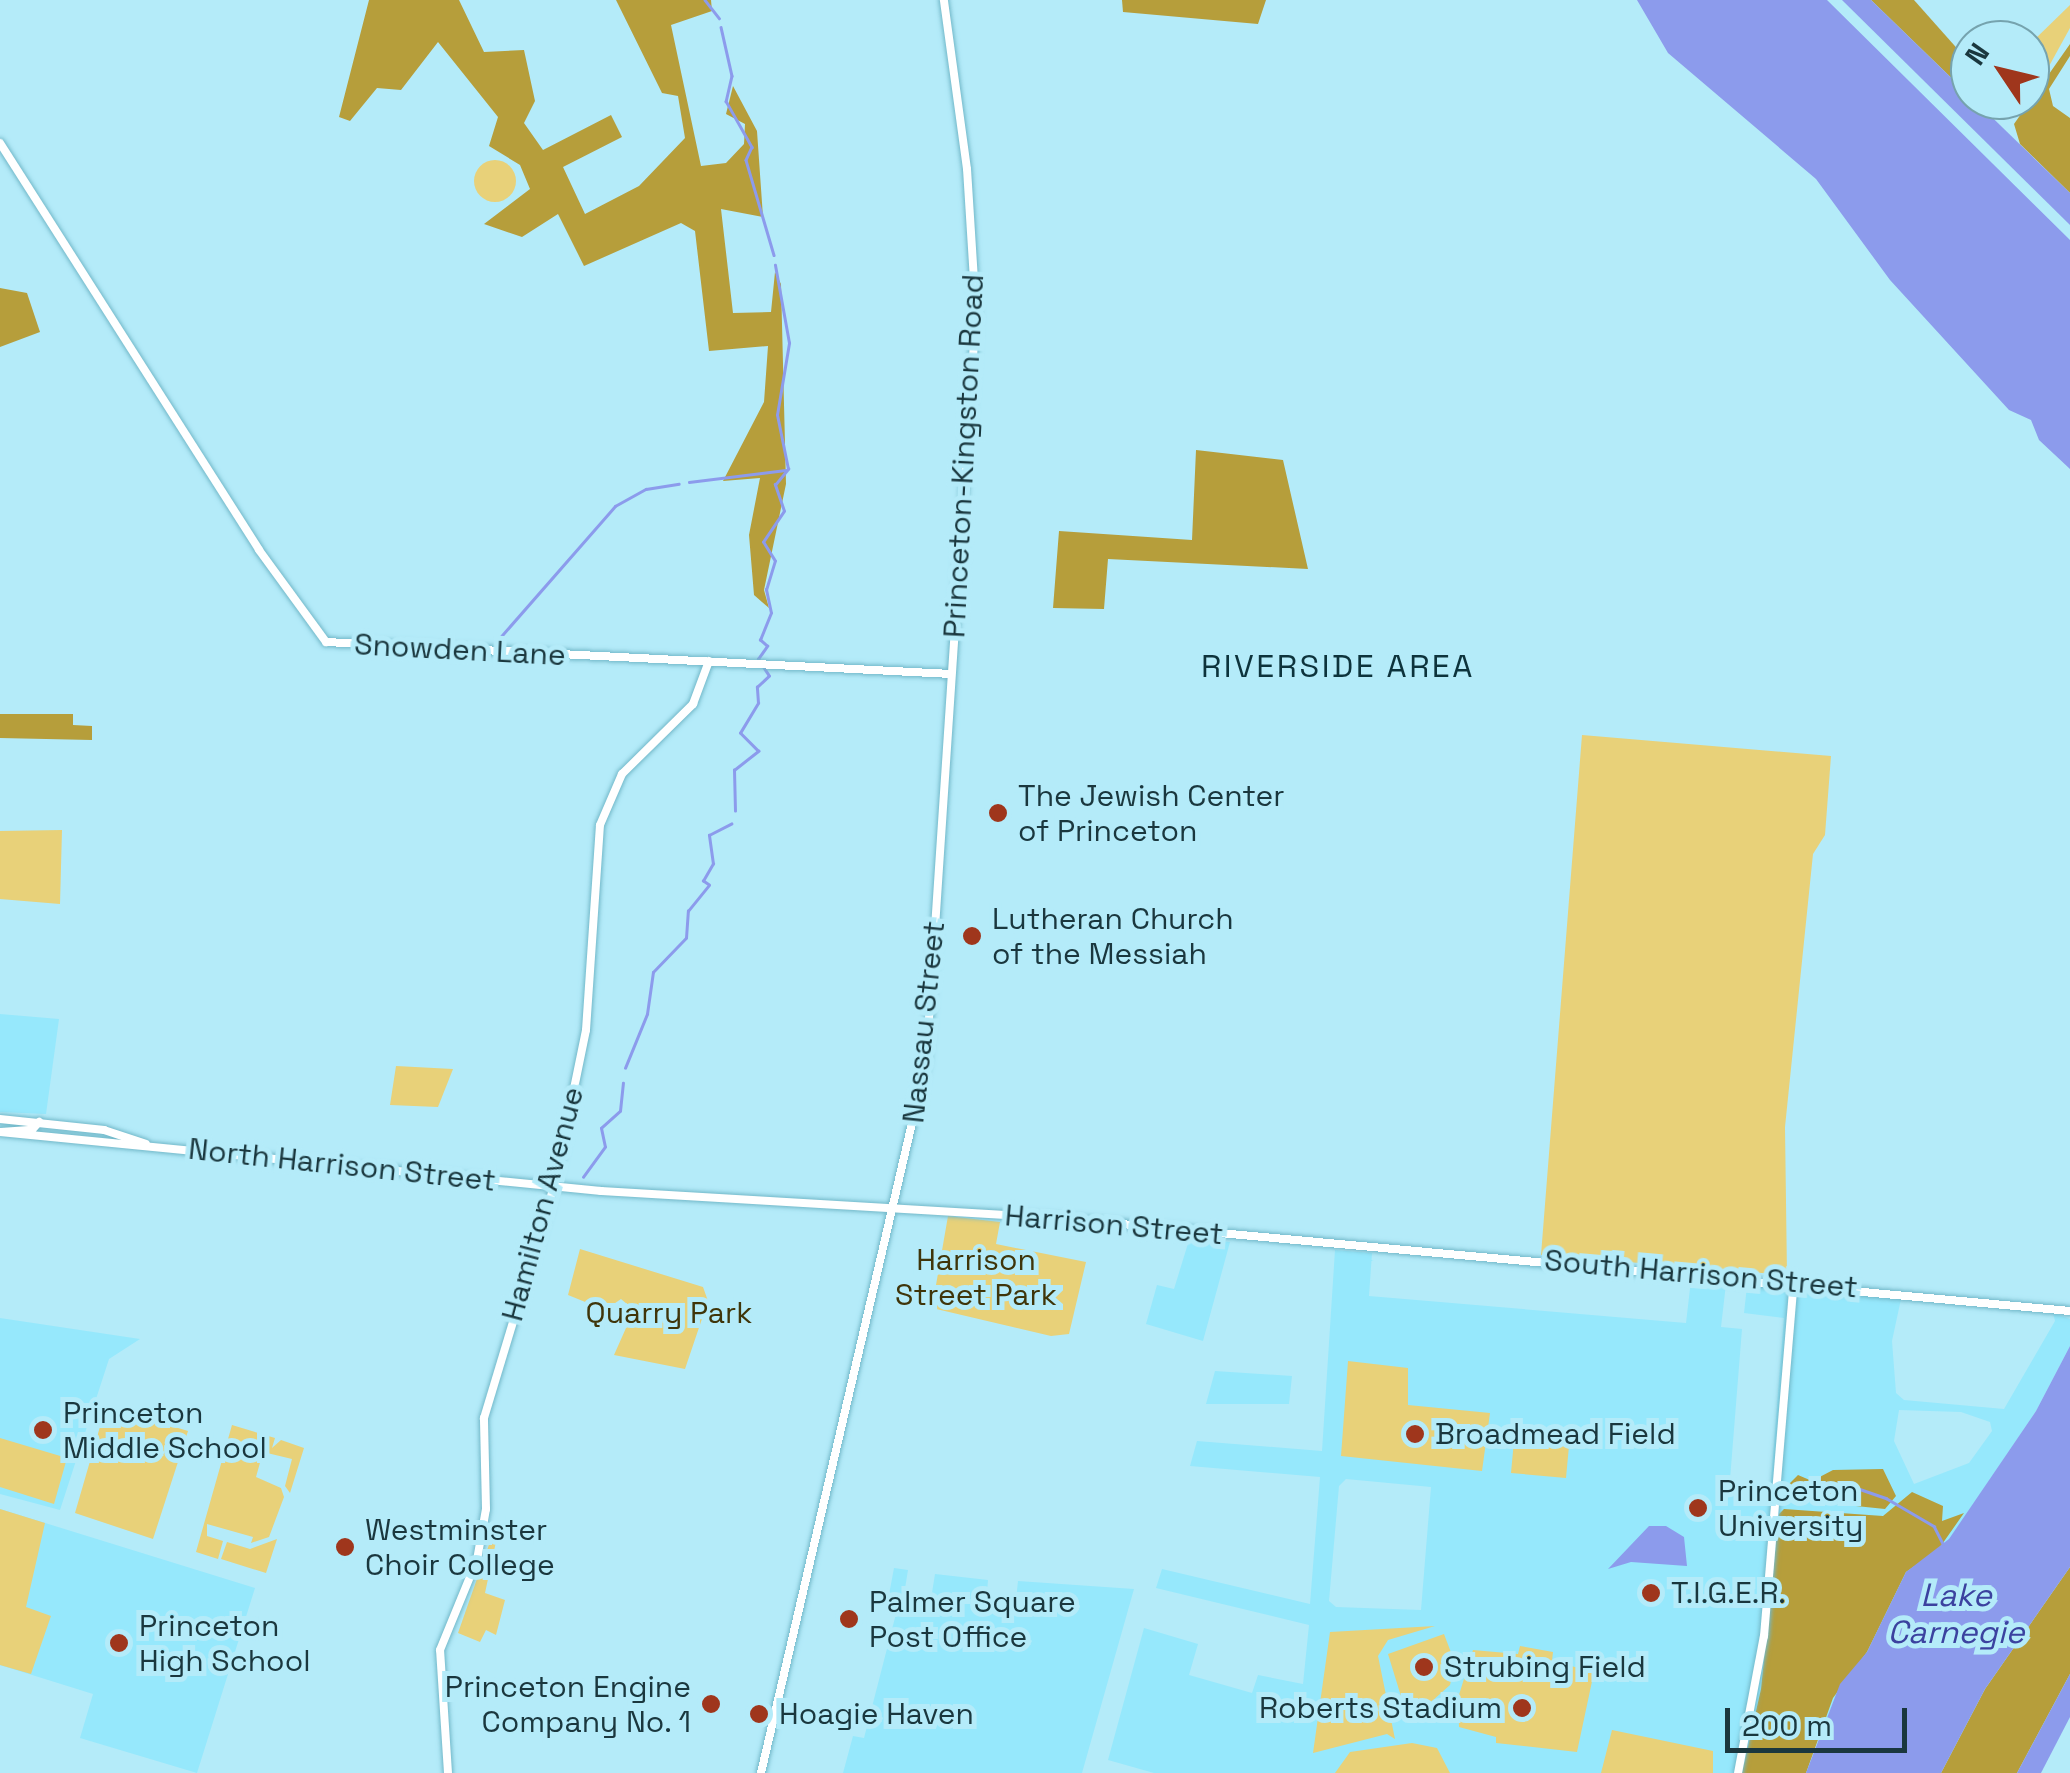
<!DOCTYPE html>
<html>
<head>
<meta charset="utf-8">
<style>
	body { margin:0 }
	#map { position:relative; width:2070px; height:1773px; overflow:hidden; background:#b4ebf9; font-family:"Space Grotesk",sans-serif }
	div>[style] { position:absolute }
	.built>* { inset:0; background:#96e8fc }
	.green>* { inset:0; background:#e8d179 }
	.round { border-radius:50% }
	.forest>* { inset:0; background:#b69e3b }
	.water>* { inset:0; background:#8c9bec }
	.stream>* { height:2.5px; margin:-1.25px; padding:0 1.25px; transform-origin:1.25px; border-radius:1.25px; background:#8c9bec }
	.roads { filter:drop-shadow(0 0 2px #72b8c9) drop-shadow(0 0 2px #72b8c9) }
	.secondary>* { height:8px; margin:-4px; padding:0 4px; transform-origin:4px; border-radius:4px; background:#fff }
	.dots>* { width:28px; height:28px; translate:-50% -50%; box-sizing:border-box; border:5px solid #b4ebf9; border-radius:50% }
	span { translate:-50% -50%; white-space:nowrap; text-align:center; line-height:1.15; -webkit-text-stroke:10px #b4ebf9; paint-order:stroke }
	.street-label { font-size:30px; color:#1a373e }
	.poi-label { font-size:30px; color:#1a373e }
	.left { translate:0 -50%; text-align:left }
	.right { translate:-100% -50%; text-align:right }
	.park-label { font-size:30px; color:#3f350a }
	.neighbourhood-label { font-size:32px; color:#0d333c; letter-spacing:2.5px }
	.water-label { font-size:32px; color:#3b429f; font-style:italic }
	.north { position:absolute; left:1950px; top:20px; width:100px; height:100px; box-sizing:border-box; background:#b4ebf9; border:2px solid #76a3ae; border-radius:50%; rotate:305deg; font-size:28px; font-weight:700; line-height:40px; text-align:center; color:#1a373e }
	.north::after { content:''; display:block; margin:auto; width:35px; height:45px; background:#9f361c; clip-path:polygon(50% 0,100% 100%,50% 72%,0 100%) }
	.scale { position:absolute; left:1725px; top:1708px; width:182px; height:45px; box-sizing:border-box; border:5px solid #1a373e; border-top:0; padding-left:12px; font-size:30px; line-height:35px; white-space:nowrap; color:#1a373e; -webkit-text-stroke:8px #b4ebf9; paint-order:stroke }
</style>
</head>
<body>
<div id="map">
	<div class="built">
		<div style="clip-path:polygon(0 1014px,59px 1019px,46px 1114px,0 1112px)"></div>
		<div style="clip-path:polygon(1190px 1237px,1230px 1242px,1203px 1341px,1146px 1324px,1157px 1285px,1174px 1289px)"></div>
		<div style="clip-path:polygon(evenodd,1335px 1250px,1372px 1253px,1369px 1296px,1686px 1323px,1691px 1280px,1726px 1284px,1721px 1327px,1742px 1329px,1729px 1492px,1770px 1494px,1784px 1318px,1744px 1313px,1747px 1286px,1901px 1299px,1892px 1341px,1896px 1393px,1904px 1400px,2004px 1409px,2055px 1321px,2053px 1313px,2070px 1319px,2070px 1346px,2036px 1411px,1822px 1728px,1806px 1773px,1154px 1773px,1108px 1760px,1144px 1628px,1198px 1644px,1189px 1675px,1252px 1693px,1258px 1675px,1303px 1684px,1309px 1625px,1156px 1588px,1162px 1569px,1310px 1604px,1320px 1477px,1190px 1466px,1197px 1441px,1322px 1451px,1335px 1250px,1899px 1410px,1961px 1412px,1990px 1422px,1992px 1431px,1969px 1463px,1914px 1484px,1894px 1441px,1899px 1410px,1335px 1250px,1346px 1479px,1431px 1487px,1421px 1610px,1336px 1607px,1329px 1601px,1339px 1486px,1346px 1479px)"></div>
		<div style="clip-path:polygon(0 1318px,140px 1339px,109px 1359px,60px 1510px,0 1494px)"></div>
		<div style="clip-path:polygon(1215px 1371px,1292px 1376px,1289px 1404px,1206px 1404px)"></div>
		<div style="clip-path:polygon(0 1509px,255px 1588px,197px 1773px,80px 1738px,93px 1694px,0 1665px)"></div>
		<div style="clip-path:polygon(894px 1568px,908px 1570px,903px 1601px,930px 1605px,935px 1574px,988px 1580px,986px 1605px,1015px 1609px,1018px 1581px,1134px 1589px,1082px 1773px,843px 1773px,853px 1736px,864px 1738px,899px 1602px,888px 1600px)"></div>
	</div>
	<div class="green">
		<div style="clip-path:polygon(2070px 5px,2070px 28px,2048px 68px,2030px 81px,2030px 44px)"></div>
		<div class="round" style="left:474px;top:160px;width:42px;height:42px"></div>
		<div style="clip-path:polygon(1582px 735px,1831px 756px,1825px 835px,1813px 854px,1785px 1127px,1787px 1275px,1541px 1255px)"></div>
		<div style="clip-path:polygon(62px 830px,60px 904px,0 899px,0 831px)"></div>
		<div style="clip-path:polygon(396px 1066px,453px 1069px,438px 1107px,390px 1105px)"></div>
		<div style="clip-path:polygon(948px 1216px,1000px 1222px,996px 1244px,1086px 1262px,1069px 1334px,1051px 1336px,932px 1308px)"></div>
		<div style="clip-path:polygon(580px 1249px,703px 1287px,708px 1301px,685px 1369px,614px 1355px,634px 1310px,621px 1299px,605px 1310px,568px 1295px)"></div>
		<div style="clip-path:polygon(1348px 1361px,1408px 1368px,1408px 1405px,1490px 1413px,1482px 1471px,1341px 1456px)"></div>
		<div style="clip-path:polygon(106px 1406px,188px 1431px,153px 1539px,75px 1513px)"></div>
		<div style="clip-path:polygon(232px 1425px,275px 1438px,272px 1448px,281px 1440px,304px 1448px,290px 1493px,285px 1486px,292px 1459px,263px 1452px,256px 1477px,281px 1488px,284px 1497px,269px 1537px,251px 1543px,253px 1537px,207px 1524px,207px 1536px,223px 1541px,218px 1559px,196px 1552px)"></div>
		<div style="clip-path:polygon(1515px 1430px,1570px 1435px,1566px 1478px,1511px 1473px)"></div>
		<div style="clip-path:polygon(0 1438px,67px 1458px,54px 1504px,0 1487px)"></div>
		<div style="clip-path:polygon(0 1509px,45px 1523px,26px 1607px,51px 1616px,31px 1674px,0 1665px)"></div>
		<div style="clip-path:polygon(492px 1536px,497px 1537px,485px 1593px,505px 1600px,496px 1635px,486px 1630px,480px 1642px,458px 1633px)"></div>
		<div style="clip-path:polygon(277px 1539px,266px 1573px,221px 1559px,227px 1542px,250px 1549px)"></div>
		<div style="clip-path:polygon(1435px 1626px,1388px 1640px,1378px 1656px,1395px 1739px,1387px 1734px,1313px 1753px,1330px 1632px)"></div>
		<div style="clip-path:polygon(1444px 1634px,1455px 1663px,1450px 1685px,1431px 1702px,1404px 1706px,1388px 1654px)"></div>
		<div style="clip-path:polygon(1520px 1646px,1553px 1652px,1552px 1661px,1594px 1672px,1577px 1752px,1496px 1743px,1496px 1737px,1459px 1727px,1458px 1698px,1473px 1650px,1518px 1654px)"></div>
		<div style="clip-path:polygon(1612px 1730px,1713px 1751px,1713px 1773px,1601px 1773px)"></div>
		<div style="clip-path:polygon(1412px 1743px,1437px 1748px,1450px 1773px,1335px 1773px,1350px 1752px)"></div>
	</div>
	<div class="forest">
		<div style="clip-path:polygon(369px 0,459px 0,484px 52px,524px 50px,535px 101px,524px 123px,543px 150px,611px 115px,622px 137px,563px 167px,585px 214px,639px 186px,685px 138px,678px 96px,662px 93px,616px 0,711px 0,712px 11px,671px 25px,701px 166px,726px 163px,744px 144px,745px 124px,726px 114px,733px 86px,757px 131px,763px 217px,721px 209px,733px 313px,771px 312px,775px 272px,781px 284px,786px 484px,764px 590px,769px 608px,754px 595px,749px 535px,760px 478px,723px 481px,764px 402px,768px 346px,709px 351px,695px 231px,681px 223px,584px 266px,558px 214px,522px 237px,484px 224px,530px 189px,520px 165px,489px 146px,498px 117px,438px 42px,401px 90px,377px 88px,350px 121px,339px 117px)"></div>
		<div style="clip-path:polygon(1122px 0,1266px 0,1258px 24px,1123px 12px)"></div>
		<div style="clip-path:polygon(1871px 0,1914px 0,1970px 63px,1970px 96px)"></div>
		<div style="clip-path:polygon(2070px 44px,2070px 56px,2049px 89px,2053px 106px,2070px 118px,2070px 193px,2020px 144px,2014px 124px)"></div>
		<div style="clip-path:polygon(0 288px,27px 293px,40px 332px,0 347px)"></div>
		<div style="clip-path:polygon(1196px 450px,1283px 460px,1308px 569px,1108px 559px,1104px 609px,1053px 608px,1059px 531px,1192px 540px)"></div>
		<div style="clip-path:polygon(0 714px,73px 714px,73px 725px,92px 726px,92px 740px,0 738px)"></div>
		<div style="clip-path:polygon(1883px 1469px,1896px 1496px,1885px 1509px,1788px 1499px,1787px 1486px,1798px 1475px,1812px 1481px,1833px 1470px)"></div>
		<div style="clip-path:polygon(1912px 1492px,1943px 1506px,1942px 1521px,1964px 1513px,1938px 1550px,1906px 1572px,1867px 1652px,1833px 1698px,1806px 1773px,1742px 1773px,1761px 1689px,1779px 1514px,1784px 1509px,1883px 1516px)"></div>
		<div style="clip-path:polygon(2070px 1567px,2070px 1674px,2017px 1773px,1941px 1773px,1985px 1689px)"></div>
	</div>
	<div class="water">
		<div style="clip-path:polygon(1637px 0,1827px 0,2070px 240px,2070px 469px,2039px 440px,2031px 420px,2009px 410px,1890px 280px,1816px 179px,1668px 53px)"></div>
		<div style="clip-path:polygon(1842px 0,1871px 0,2070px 193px,2070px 225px)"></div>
		<div style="clip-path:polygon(2070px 1346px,2070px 1567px,1985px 1689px,1941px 1773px,1806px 1773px,1840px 1684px,1867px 1652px,1906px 1572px,1949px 1539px,2036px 1411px)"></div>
		<div style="clip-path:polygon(1649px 1526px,1666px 1526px,1684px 1537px,1687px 1566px,1631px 1562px,1608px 1569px)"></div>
		<div style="clip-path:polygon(2070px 1674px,2070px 1717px,2041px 1773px,2017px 1773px)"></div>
	</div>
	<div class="stream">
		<div style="left:705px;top:0;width:23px;rotate:52deg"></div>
		<div style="left:721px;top:27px;width:50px;rotate:77.3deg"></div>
		<div style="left:732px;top:76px;width:26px;rotate:103deg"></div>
		<div style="left:726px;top:101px;width:53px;rotate:60.5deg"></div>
		<div style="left:752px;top:147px;width:14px;rotate:115deg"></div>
		<div style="left:746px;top:160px;width:99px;rotate:73.6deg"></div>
		<div style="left:689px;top:482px;width:97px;rotate:-7.1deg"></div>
		<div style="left:497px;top:641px;width:179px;rotate:-48.8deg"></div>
		<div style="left:615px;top:506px;width:35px;rotate:-29deg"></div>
		<div style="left:646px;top:489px;width:33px;rotate:-9deg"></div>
		<div style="left:735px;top:811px;width:41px;rotate:-91.4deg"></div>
		<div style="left:734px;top:770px;width:31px;rotate:-38deg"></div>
		<div style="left:758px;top:751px;width:25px;rotate:-135deg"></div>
		<div style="left:740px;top:733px;width:35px;rotate:-59deg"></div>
		<div style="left:758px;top:703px;width:16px;rotate:-94deg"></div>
		<div style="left:757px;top:687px;width:16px;rotate:-43deg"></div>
		<div style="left:769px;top:676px;width:20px;rotate:-123deg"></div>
		<div style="left:758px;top:659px;width:16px;rotate:-55deg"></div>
		<div style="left:767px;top:646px;width:9px;rotate:-139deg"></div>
		<div style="left:760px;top:640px;width:29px;rotate:-68deg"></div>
		<div style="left:771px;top:613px;width:24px;rotate:-102deg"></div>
		<div style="left:766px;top:590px;width:30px;rotate:-73deg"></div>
		<div style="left:775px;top:561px;width:22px;rotate:-122deg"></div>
		<div style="left:763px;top:542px;width:37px;rotate:-56deg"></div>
		<div style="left:784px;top:511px;width:28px;rotate:-109deg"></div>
		<div style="left:775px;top:485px;width:21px;rotate:-51deg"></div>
		<div style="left:788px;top:469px;width:55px;rotate:-101.5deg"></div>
		<div style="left:777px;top:415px;width:73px;rotate:-80.5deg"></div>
		<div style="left:789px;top:343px;width:79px;rotate:-100.2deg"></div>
		<div style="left:625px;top:1068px;width:58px;rotate:-67.8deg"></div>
		<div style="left:647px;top:1014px;width:42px;rotate:-81.9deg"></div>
		<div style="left:653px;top:972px;width:47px;rotate:-45.9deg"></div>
		<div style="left:686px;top:938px;width:27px;rotate:-86deg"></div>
		<div style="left:688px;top:911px;width:33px;rotate:-51deg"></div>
		<div style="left:709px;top:885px;width:7px;rotate:-146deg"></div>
		<div style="left:703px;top:881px;width:20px;rotate:-60deg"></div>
		<div style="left:713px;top:864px;width:29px;rotate:-98deg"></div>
		<div style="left:709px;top:835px;width:25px;rotate:-27deg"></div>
		<div style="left:583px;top:1177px;width:37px;rotate:-54deg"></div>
		<div style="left:605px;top:1147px;width:19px;rotate:-102deg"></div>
		<div style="left:601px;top:1128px;width:25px;rotate:-42deg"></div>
		<div style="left:620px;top:1111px;width:28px;rotate:-84deg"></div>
		<div style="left:1800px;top:1493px;width:23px;rotate:13deg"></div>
		<div style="left:1822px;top:1498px;width:34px;rotate:-19deg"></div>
		<div style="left:1854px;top:1487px;width:34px;rotate:19deg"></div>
		<div style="left:1886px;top:1498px;width:56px;rotate:30.3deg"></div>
		<div style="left:1934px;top:1526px;width:20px;rotate:63deg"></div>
	</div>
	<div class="roads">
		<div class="secondary">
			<div style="left:0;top:143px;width:482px;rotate:57.5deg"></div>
			<div style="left:259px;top:550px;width:114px;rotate:53.9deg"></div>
			<div style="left:326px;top:642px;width:626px;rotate:2.93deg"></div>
			<div style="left:0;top:1119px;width:105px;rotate:6deg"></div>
			<div style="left:104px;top:1130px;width:44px;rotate:18.4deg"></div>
			<div style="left:0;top:1132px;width:604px;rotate:5.61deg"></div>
			<div style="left:601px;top:1191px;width:456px;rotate:3.4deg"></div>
			<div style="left:1056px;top:1218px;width:1018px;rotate:5.24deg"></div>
			<div style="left:1px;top:1132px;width:31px;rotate:-4deg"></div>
			<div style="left:32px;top:1130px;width:11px;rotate:-49deg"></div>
			<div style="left:448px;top:1773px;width:123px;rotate:-93.7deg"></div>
			<div style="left:440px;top:1650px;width:97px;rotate:-67.7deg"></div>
			<div style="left:477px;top:1560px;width:52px;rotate:-80deg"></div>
			<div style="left:486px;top:1509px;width:91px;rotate:-91.3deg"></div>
			<div style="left:484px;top:1418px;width:242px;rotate:-73.2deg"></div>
			<div style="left:554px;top:1186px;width:159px;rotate:-78.4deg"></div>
			<div style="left:586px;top:1030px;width:205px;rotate:-86.1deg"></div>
			<div style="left:600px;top:825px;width:56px;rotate:-66.7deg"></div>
			<div style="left:622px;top:774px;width:100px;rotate:-44.6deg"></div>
			<div style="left:693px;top:704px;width:46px;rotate:-69.6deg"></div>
			<div style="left:761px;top:1773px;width:729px;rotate:-76.92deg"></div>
			<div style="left:926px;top:1063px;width:753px;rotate:-86.19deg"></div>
			<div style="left:976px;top:312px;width:143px;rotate:-93.6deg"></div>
			<div style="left:967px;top:169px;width:171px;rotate:-97.8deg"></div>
			<div style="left:1738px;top:1773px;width:139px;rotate:-79.3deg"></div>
			<div style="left:1764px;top:1636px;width:355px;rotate:-85.2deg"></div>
		</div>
	</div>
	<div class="dots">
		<div style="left:998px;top:813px;background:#9f361c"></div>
		<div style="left:972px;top:936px;background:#9f361c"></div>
		<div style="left:43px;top:1430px;background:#9f361c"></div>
		<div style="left:1415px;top:1434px;background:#9f361c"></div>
		<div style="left:1698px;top:1508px;background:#9f361c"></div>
		<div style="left:345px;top:1547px;background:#9f361c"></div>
		<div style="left:1651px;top:1593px;background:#9f361c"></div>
		<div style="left:849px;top:1619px;background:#9f361c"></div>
		<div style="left:119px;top:1643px;background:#9f361c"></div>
		<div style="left:1424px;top:1667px;background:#9f361c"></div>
		<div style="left:711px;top:1704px;background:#9f361c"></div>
		<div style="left:1522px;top:1708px;background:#9f361c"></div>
		<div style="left:759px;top:1714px;background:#9f361c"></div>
	</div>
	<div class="street-label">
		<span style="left:964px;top:456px;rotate:-87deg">Princeton-Kingston Road</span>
		<span style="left:460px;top:650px;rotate:3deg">Snowden Lane</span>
		<span style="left:924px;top:1022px;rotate:-84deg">Nassau Street</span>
		<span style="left:342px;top:1165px;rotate:6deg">North Harrison Street</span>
		<span style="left:543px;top:1204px;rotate:-75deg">Hamilton Avenue</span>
		<span style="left:1114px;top:1225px;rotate:5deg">Harrison Street</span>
		<span style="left:1701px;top:1274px;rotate:5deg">South Harrison Street</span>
	</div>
	<div class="poi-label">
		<span class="left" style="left:1018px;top:813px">The Jewish Center<br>of Princeton</span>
		<span class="left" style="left:992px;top:936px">Lutheran Church<br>of the Messiah</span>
		<span class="left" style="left:63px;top:1430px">Princeton<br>Middle School</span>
		<span class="left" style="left:1435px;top:1434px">Broadmead Field</span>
		<span class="left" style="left:1718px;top:1508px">Princeton<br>University</span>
		<span class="left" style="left:365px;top:1547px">Westminster<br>Choir College</span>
		<span class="left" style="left:1671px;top:1593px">T.I.G.E.R.</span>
		<span class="left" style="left:869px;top:1619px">Palmer Square<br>Post Office</span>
		<span class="left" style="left:139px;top:1643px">Princeton<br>High School</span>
		<span class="left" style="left:1444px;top:1667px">Strubing Field</span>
		<span class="right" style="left:691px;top:1704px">Princeton Engine<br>Company No. 1</span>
		<span class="right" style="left:1502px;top:1708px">Roberts Stadium</span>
		<span class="left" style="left:779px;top:1714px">Hoagie Haven</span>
	</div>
	<div class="park-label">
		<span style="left:976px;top:1277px">Harrison<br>Street Park</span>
		<span style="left:669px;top:1313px">Quarry Park</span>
	</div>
	<div class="neighbourhood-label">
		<span style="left:1338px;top:666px">RIVERSIDE AREA</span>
	</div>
	<div class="water-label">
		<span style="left:1956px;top:1614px">Lake<br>Carnegie</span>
	</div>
	<div class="north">N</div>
	<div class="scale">200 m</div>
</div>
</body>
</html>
